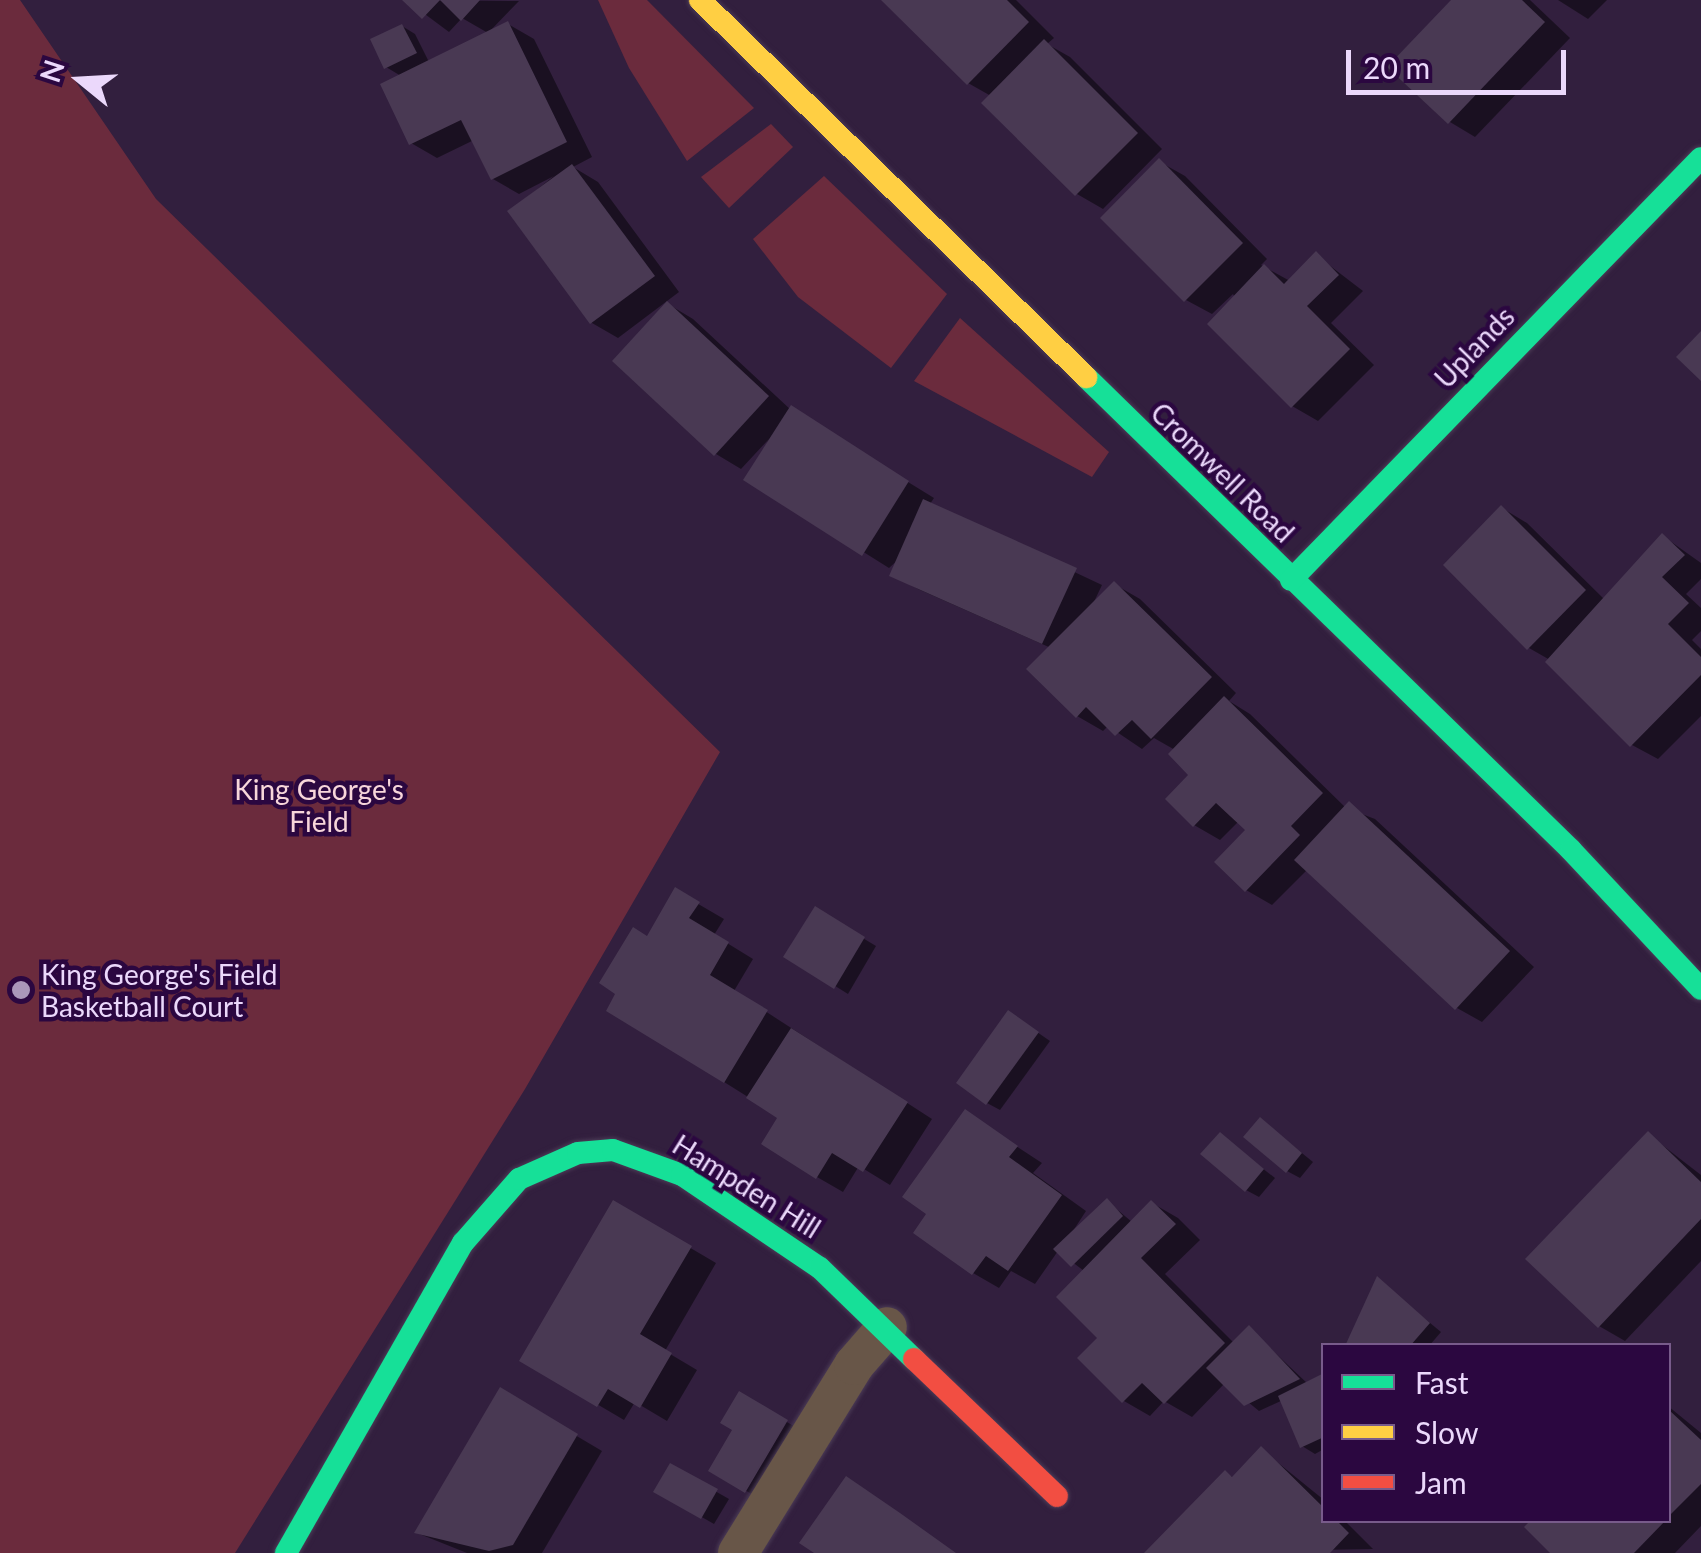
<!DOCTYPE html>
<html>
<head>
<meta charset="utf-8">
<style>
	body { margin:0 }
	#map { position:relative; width:1701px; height:1553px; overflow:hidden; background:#321f3e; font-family:Lato,sans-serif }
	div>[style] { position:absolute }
	.green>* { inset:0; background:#6b2b3d }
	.shadow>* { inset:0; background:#0007 }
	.building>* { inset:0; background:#493953 }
	.roads { filter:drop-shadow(0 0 2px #4b3b56) drop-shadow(0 0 2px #4b3b56) }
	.lane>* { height:40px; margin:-20px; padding:0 20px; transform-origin:20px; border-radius:20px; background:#685648 }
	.fast>* { height:22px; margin:-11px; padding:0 11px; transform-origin:11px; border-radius:11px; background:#16e098 }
	.slow>* { height:22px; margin:-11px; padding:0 11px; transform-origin:11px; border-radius:11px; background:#ffcf43 }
	.jam>* { height:22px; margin:-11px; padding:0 11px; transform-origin:11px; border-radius:11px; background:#f24e42 }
	.dots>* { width:28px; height:28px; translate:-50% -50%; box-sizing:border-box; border:5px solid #2b0740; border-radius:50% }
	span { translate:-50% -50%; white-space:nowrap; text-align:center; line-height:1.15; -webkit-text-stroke:9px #2b0740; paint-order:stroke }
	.street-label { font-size:28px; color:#ebd8fb }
	.park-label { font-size:28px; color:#f7d6da }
	.poi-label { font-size:28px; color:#ebd8fb }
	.left { translate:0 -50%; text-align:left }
	.legend { position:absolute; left:1321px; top:1343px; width:350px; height:180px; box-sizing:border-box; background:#2b0740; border:2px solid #785b8b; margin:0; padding:12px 18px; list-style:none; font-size:30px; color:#ebd8fb }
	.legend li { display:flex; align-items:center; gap:20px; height:50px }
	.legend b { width:50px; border:2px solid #785b8b }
	.north { position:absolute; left:30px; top:30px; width:100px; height:100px; -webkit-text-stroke:8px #2b0740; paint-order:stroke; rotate:288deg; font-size:28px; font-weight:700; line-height:40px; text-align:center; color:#ebd8fb }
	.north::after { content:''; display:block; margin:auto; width:35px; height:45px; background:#ebd8fb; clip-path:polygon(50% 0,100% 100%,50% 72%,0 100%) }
	.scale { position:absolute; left:1346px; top:50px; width:220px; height:45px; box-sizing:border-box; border:5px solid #ebd8fb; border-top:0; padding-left:12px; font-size:30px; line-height:35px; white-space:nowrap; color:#ebd8fb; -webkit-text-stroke:8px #2b0740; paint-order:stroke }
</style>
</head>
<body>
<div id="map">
	<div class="green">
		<div style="clip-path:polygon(0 0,20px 0,156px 199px,720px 752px,525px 1089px,235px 1553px,0 1553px)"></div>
		<div style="clip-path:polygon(598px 0,647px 0,754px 108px,687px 161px,629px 68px)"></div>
		<div style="clip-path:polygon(771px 124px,793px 147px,729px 208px,701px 177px)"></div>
		<div style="clip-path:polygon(824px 176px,947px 294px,891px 368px,798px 297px,753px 239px)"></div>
		<div style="clip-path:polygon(960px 318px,1109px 452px,1092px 477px,914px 381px)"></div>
	</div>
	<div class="shadow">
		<div style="clip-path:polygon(406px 0,519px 1px,489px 32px,508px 24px,534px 39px,592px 157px,573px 167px,598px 182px,679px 292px,618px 338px,592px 323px,510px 211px,554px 176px,519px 194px,493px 179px,474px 140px,437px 158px,411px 143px,401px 76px,386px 67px,402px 26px,415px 34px,429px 62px,488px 33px,462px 18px,449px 32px)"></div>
		<div style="clip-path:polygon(885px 0,1016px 0,1054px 38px,1047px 44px,1070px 57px,1162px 149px,1103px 209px,1077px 194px,991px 96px,968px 83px)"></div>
		<div style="clip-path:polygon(1454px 0,1530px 0,1570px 38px,1475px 137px,1450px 122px,1391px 67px)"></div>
		<div style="clip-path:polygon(1558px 0,1607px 0,1588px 19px)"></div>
		<div style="clip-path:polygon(1160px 162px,1185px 176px,1267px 259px,1261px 265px,1290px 281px,1316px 255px,1363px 291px,1331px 323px,1374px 365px,1318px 421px,1292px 406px,1233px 294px,1212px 314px,1186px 300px)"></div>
		<div style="clip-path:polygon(668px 304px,693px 319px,791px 410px,934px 498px,930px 504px,1102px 585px,1092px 606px,1114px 584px,1140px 599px,1236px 693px,1229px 701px,1250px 714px,1346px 808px,1375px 819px,1534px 967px,1482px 1022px,1457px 1008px,1308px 869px,1272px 905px,1246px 890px,1248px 830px,1239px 821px,1220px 840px,1194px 825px,1192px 775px,1175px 750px,1154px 738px,1142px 749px,1108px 726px,1103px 731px,1077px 716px,1051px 648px,918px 589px,892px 575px,900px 558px,889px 568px,747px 479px,769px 439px,741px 469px,716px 454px)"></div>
		<div style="clip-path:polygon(1502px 508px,1527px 523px,1605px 600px,1663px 536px,1701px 563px,1701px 579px,1686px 594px,1701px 608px,1701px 631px,1692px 640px,1701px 649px,1701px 716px,1658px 759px,1632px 745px,1550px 660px,1529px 648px)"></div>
		<div style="clip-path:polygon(676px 891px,724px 919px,714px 935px,753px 959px,734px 991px,932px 1119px,890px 1185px,859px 1166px,843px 1192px,817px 1177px,780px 1117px,609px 1010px)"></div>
		<div style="clip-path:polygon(816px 910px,876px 946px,848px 994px,787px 956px)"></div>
		<div style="clip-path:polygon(1021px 1021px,1050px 1041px,1000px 1110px,987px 1103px)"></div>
		<div style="clip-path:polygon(966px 1113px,1042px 1163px,1033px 1173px,1086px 1211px,1073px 1231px,1107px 1201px,1132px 1222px,1152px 1203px,1178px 1218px,1200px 1240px,1165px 1274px,1234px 1343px,1249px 1328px,1308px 1384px,1324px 1376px,1324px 1449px,1315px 1454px,1302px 1446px,1283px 1400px,1259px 1411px,1225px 1383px,1192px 1417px,1164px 1401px,1150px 1416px,1124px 1401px,1084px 1271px,1058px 1251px,1035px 1284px,1011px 1271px,999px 1288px,973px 1273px,930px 1214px)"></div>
		<div style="clip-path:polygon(1261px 1120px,1313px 1162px,1300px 1178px,1287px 1171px)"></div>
		<div style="clip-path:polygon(1648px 1134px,1701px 1175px,1701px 1261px,1625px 1341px,1599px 1326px)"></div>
		<div style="clip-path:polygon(1220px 1135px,1275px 1178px,1259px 1197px,1246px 1190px)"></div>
		<div style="clip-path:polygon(614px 1203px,716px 1263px,665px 1351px,697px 1370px,667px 1421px,635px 1402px,624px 1420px,522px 1360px)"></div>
		<div style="clip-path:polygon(1378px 1280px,1441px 1332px,1429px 1346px,1348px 1346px)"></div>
		<div style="clip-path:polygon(501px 1391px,602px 1451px,542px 1553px,467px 1553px,417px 1533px)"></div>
		<div style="clip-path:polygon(740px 1395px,799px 1429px,758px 1498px,712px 1470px,735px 1429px)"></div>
		<div style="clip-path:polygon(1668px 1406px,1701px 1433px,1701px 1526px,1675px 1553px,1554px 1553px,1534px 1520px,1668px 1520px)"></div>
		<div style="clip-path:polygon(1261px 1449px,1324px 1500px,1324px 1520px,1344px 1520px,1373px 1549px,1147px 1553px,1225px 1473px,1234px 1478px)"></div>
		<div style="clip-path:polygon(671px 1466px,729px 1499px,714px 1524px,656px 1491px)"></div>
	</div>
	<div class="building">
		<div style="clip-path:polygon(402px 0,480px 0,461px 21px,440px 0,422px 19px)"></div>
		<div style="clip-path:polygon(881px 0,1007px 0,1029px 22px,967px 85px)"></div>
		<div style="clip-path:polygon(1451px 0,1522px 0,1545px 22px,1448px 124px,1387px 67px)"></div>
		<div style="clip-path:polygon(508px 21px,567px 142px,491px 180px,461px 120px,409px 145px,380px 84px)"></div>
		<div style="clip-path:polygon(402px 24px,417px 53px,384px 69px,370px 39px)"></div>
		<div style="clip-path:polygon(1044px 39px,1138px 133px,1075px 196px,981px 103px)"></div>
		<div style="clip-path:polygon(1159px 158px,1243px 243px,1184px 302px,1100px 218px)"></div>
		<div style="clip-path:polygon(572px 164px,655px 276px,590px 324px,507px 211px)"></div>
		<div style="clip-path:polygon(1316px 251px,1339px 275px,1307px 306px,1350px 349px,1291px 408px,1207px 324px,1264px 264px,1284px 284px)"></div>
		<div style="clip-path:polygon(667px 301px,769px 396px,714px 456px,612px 361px)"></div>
		<div style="clip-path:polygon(1701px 331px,1701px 381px,1676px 357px)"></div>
		<div style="clip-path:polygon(791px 405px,909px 481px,862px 556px,743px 480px)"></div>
		<div style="clip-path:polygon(923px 499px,1077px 568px,1042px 644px,889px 576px)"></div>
		<div style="clip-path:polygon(1501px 505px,1586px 590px,1527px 650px,1443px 565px)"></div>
		<div style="clip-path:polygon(1662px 533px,1685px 555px,1662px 577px,1689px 603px,1668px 624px,1701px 657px,1701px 675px,1630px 747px,1545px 662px)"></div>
		<div style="clip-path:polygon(1114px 581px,1212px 677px,1151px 739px,1132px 720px,1115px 736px,1086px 707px,1076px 718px,1026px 669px)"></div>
		<div style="clip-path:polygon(1224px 696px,1323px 793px,1291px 826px,1300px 835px,1245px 892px,1214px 862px,1245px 830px,1216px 803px,1193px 827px,1165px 799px,1188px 775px,1168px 754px)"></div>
		<div style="clip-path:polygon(1349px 801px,1510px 951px,1455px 1010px,1294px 860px)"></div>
		<div style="clip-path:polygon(675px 887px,700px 902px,689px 918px,729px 942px,710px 975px,768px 1010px,724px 1083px,606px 1011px,615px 994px,599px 983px,633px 927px,647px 936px)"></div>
		<div style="clip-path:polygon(815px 906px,865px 937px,834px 989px,783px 957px)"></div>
		<div style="clip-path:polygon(1008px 1010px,1039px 1032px,986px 1105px,956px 1083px)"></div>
		<div style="clip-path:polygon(791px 1028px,908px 1102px,863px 1172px,832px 1153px,816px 1179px,761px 1144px,777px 1118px,746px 1098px)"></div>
		<div style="clip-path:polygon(965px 1109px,1018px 1146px,1009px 1157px,1062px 1195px,1008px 1271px,986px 1256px,972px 1275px,941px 1253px,913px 1233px,926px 1214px,902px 1197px)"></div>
		<div style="clip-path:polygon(1260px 1117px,1302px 1153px,1286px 1173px,1243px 1137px)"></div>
		<div style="clip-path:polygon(1648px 1131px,1701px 1182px,1701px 1219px,1598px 1328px,1525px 1259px)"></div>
		<div style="clip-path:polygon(1220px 1132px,1264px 1169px,1245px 1192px,1200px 1154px)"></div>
		<div style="clip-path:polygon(1107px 1198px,1123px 1216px,1071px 1267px,1053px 1249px)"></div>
		<div style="clip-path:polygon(613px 1200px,692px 1246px,640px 1334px,672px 1353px,640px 1408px,608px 1389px,597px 1407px,519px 1361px)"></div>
		<div style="clip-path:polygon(1151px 1200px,1176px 1224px,1141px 1258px,1225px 1343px,1164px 1404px,1142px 1383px,1122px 1403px,1077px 1358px,1097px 1338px,1056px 1297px)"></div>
		<div style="clip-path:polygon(1377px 1276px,1430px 1323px,1410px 1346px,1345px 1346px)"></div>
		<div style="clip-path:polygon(1249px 1325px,1300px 1379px,1244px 1406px,1206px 1368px)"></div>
		<div style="clip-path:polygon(1324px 1373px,1324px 1437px,1300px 1448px,1278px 1396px)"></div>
		<div style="clip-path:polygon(500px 1387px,578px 1434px,513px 1545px,489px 1551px,414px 1533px)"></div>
		<div style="clip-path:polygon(739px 1391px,788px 1420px,745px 1493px,708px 1471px,732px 1430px,720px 1423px)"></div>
		<div style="clip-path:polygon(1668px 1409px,1701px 1440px,1701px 1484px,1668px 1517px)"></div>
		<div style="clip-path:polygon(1261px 1446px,1324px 1508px,1324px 1520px,1336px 1520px,1349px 1533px,1330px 1553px,1144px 1553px,1225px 1470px,1232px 1477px)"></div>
		<div style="clip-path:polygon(670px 1463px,718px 1489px,701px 1519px,653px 1492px)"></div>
		<div style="clip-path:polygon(846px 1476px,900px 1513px,956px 1553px,814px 1553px,799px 1543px)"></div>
		<div style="clip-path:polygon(1531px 1520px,1666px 1520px,1634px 1553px,1550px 1553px,1524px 1527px)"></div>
	</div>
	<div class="roads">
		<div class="lane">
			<div style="left:738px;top:1553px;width:221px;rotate:-58.3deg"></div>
			<div style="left:854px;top:1365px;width:50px;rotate:-49deg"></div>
		</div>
		<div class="fast">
			<div style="left:1086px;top:377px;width:677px;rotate:44.28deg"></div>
			<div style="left:1571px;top:850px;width:190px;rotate:46.9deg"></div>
			<div style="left:1291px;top:580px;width:588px;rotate:-45.83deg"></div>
			<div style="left:286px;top:1553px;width:357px;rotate:-60.3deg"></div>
			<div style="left:463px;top:1243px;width:85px;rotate:-48.8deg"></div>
			<div style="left:519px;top:1179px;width:64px;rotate:-23.8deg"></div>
			<div style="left:578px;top:1153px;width:35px;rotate:-5deg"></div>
			<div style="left:613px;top:1150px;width:73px;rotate:19.9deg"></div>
			<div style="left:682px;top:1175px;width:166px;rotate:34deg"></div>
			<div style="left:820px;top:1268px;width:131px;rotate:44.1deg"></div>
		</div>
		<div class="slow">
			<div style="left:700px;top:0;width:540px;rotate:44.32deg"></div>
		</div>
		<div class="jam">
			<div style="left:914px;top:1359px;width:198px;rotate:43.8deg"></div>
		</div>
	</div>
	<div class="dots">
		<div style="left:21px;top:990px;background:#aa97b9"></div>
	</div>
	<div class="street-label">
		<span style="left:1474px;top:347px;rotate:-46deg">Uplands</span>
		<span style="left:1223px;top:472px;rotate:44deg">Cromwell Road</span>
		<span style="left:747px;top:1186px;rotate:32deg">Hampden Hill</span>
	</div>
	<div class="park-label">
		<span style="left:319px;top:805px">King George's<br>Field</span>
	</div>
	<div class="poi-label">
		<span class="left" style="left:41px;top:990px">King George's Field<br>Basketball Court</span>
	</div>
	<ul class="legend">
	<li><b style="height:12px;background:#16e098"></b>Fast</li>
	<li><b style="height:12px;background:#ffcf43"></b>Slow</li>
	<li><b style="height:12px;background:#f24e42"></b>Jam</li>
	</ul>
	<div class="north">N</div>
	<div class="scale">20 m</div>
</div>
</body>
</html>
